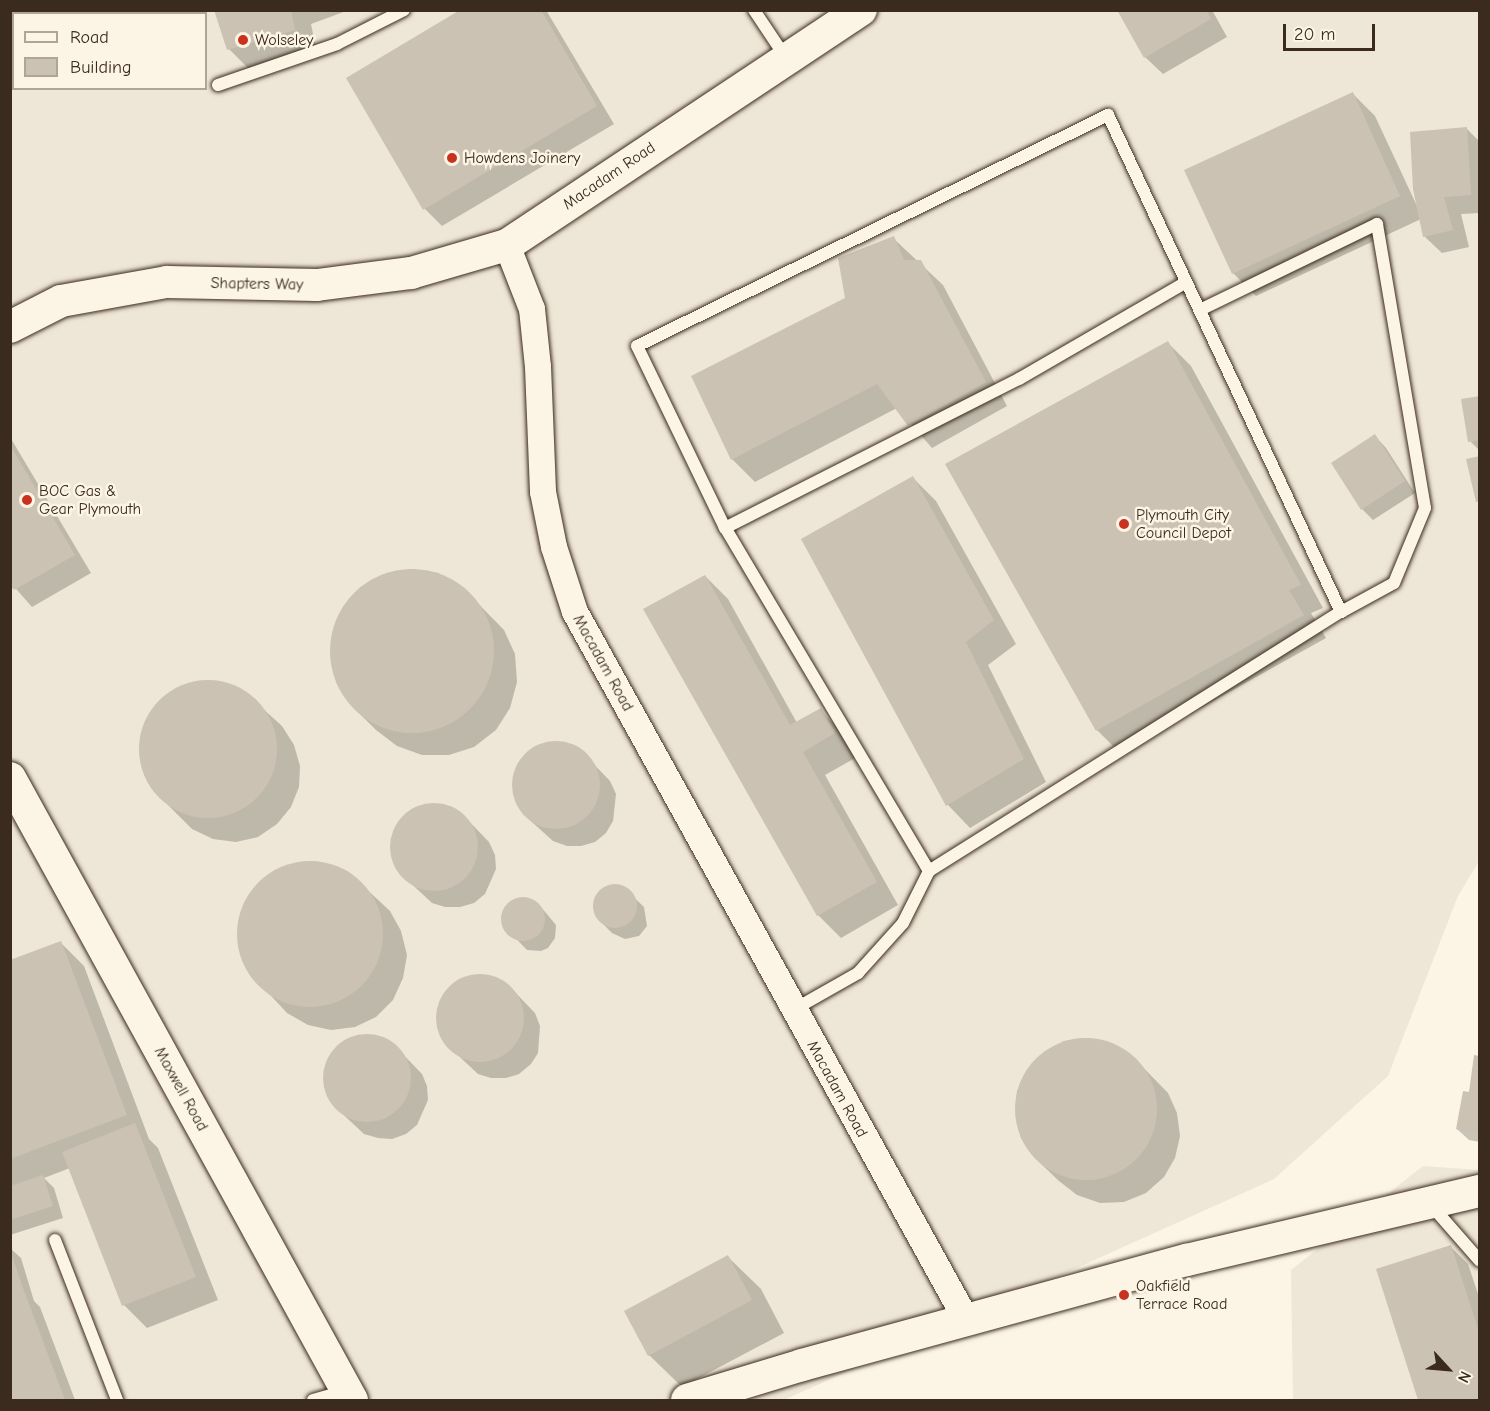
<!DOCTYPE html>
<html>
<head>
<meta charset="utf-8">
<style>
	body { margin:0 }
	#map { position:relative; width:1490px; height:1411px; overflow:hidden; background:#fcf5e5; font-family:"Comic Neue",sans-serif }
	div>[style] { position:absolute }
	.built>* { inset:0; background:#eee6d6 }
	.shadow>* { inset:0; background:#0003 }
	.building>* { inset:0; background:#ccc2b3 }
	.round { border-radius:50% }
	.roads { filter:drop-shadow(0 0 2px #3b2a1e) drop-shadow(0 0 2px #3b2a1e) }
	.service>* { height:12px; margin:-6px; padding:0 6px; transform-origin:6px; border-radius:6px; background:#fcf5e5 }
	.minor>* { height:26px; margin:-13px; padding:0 13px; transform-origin:13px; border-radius:13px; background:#fcf5e5 }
	.tertiary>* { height:32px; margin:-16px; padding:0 16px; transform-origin:16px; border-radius:16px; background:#fcf5e5 }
	.dots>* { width:16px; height:16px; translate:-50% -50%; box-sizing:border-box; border:3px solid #fcf5e5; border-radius:50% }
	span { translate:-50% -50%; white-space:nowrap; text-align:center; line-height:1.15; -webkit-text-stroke:5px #fcf5e5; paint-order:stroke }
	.poi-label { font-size:16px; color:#3b2a1e }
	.left { translate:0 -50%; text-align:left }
	.street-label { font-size:16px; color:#3b2a1e }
	.frame { position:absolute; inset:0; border:12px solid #3b2a1e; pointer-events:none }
	.legend { position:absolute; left:12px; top:12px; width:195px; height:78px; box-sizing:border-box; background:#fcf5e5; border:2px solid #afa495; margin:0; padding:8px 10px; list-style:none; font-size:18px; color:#3b2a1e }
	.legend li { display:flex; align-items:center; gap:12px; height:30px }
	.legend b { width:30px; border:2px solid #afa495 }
	.north { position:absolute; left:1418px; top:1339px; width:60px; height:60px; -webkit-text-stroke:4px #fcf5e5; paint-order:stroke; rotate:116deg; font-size:16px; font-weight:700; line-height:24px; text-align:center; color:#3b2a1e }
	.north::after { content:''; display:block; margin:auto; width:21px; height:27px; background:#3b2a1e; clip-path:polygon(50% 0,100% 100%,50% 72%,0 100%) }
	.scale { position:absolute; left:1283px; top:24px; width:92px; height:27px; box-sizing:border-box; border:3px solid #3b2a1e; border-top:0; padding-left:8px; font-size:18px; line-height:21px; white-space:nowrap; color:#3b2a1e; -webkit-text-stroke:4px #fcf5e5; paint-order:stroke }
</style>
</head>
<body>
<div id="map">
	<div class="built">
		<div style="clip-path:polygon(evenodd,10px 11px,1479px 11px,1479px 861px,1458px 896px,1388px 1076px,1274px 1179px,784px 1400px,11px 1400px,10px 11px,14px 14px,206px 14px,206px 88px,14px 88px,14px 14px)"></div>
		<div style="clip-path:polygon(1423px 1166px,1479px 1170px,1479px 1400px,1293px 1400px,1291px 1270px)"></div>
	</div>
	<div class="shadow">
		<div style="clip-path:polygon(216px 10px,349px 10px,311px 24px,317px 53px,252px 72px,229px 49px)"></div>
		<div style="clip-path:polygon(463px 10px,546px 10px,614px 124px,442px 226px,425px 209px)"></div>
		<div style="clip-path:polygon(1119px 10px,1212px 10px,1227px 37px,1163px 74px,1145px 57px)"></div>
		<div style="clip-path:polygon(1352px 93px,1375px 116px,1417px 206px,1467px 129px,1480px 142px,1480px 213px,1461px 214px,1469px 247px,1442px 253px,1424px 236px,1421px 219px,1256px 296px,1233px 273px)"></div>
		<div style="clip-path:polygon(893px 238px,943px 285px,1007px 406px,932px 448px,897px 408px,755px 482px,732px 459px)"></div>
		<div style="clip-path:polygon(1168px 343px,1191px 366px,1323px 608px,1311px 613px,1326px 638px,1120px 753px,1097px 730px,947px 465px)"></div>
		<div style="clip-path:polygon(1480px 397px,1480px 451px,1470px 441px)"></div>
		<div style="clip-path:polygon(1375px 436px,1386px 448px,1415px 493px,1373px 520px,1362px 509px)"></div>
		<div style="clip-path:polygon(10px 437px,91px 573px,32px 607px,10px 582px)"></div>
		<div style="clip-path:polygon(913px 478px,936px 501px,1016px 644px,988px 665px,1046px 782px,970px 828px,948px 805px,803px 540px)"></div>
		<div style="clip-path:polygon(411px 569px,438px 573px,461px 586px,504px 630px,515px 654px,517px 682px,510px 708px,496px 730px,474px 747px,449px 755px,422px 755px,397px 746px,376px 730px,352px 706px,337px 684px,331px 658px,333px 632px,343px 607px,361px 587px,384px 574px)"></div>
		<div style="clip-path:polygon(705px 576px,728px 599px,797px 723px,820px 710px,843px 733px,857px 757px,825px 775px,898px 905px,841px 938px,818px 915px)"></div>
		<div style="clip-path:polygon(198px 682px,221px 682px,241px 689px,282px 726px,294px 745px,300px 766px,299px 787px,291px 807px,277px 824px,258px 837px,236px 842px,213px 839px,192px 829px,152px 789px,142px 768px,140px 745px,145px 723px,158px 703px,176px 689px)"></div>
		<div style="clip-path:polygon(558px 742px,571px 745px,583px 753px,610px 781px,616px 794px,613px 821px,606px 833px,595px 842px,581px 846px,567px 846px,553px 841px,523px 814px,516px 801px,513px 787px,514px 773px,521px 760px,532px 750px,544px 744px)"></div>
		<div style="clip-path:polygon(437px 804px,451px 807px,462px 814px,489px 842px,495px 855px,496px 869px,485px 894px,474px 903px,460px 907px,445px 907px,432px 903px,402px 875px,394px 863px,391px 848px,393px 834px,400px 821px,410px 811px,423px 805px)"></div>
		<div style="clip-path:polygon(302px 862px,325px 863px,347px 871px,390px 911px,401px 931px,407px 955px,403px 978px,393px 1000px,376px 1017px,355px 1027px,331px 1030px,308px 1025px,287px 1013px,248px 971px,239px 949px,238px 925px,245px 902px,259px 882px,279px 869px)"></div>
		<div style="clip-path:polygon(615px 885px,622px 886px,644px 907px,647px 926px,639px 936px,625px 939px,612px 933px,600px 921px,594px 908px,598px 895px)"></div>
		<div style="clip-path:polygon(524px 898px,541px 907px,556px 925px,555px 938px,548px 948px,541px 951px,527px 950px,505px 927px,503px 914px,511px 902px)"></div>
		<div style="clip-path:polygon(61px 943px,84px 966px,149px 1139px,158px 1148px,218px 1300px,147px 1328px,124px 1305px,70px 1168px,44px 1178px,54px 1188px,63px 1218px,10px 1235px,10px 962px)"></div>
		<div style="clip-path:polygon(483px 975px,496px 978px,508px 985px,535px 1013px,540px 1026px,538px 1053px,531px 1064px,519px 1074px,506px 1078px,491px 1078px,478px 1074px,448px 1046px,440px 1034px,437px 1020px,439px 1005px,445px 992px,456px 982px)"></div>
		<div style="clip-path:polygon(370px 1035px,383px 1038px,394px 1045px,422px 1074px,427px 1086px,428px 1100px,417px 1125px,406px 1134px,392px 1139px,378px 1138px,364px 1134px,334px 1106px,327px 1094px,324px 1080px,326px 1065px,332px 1052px,343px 1042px,356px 1036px)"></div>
		<div style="clip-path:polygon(1086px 1038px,1109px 1042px,1129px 1053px,1168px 1093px,1177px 1113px,1180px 1136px,1175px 1158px,1164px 1177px,1146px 1193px,1124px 1202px,1100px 1203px,1077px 1195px,1059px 1181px,1035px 1158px,1021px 1138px,1016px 1115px,1017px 1091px,1027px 1070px,1043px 1053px,1064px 1041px)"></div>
		<div style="clip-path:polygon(1480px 1058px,1480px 1142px,1469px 1140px,1457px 1129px)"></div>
		<div style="clip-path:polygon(1451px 1247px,1468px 1264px,1480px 1300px,1480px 1400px,1419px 1400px,1378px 1270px)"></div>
		<div style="clip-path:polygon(10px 1248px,21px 1258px,34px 1301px,40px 1307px,75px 1400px,10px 1400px)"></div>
		<div style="clip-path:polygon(728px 1257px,761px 1289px,784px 1333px,682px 1387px,649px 1355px)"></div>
	</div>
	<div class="building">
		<div style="clip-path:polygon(214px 10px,291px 10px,295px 30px,227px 50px)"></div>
		<div style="clip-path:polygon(460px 10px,541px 10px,597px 106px,423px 210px,346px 78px)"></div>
		<div style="clip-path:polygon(1117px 10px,1206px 10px,1211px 19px,1144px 58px)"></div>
		<div style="clip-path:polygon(1353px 92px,1400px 196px,1232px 274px,1184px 170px)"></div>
		<div style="clip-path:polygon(1467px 127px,1471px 195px,1444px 197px,1453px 230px,1423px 237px,1413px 189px,1410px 132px)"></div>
		<div style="clip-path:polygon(894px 236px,904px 260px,921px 260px,986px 382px,908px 426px,877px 384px,731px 460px,691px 376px,845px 298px,838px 258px)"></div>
		<div style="clip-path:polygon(1168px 341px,1301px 585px,1289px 590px,1304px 615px,1096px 731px,945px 464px)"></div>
		<div style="clip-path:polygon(1480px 396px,1480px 440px,1468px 442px,1461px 399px)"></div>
		<div style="clip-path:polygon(1375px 434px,1405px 481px,1361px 510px,1331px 463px)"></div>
		<div style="clip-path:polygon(10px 445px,75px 555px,14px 590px,10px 585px)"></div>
		<div style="clip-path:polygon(1480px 456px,1480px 501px,1476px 502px,1466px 459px)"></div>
		<div style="clip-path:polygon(913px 476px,994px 620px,966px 642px,1024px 759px,946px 806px,801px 539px)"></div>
		<div class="round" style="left:330px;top:569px;width:164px;height:164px"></div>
		<div style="clip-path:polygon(705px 575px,790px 725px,821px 708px,835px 733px,803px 752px,877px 882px,817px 916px,643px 609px)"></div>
		<div class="round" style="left:139px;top:680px;width:138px;height:138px"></div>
		<div class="round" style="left:512px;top:741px;width:88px;height:88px"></div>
		<div class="round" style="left:390px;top:803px;width:88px;height:88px"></div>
		<div class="round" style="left:237px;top:861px;width:146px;height:146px"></div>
		<div class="round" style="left:593px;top:884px;width:44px;height:44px"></div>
		<div class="round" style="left:501px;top:897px;width:44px;height:44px"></div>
		<div style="clip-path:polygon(61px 941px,127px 1115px,10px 1159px,10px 960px)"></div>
		<div class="round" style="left:436px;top:974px;width:88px;height:88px"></div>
		<div class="round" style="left:323px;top:1034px;width:88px;height:88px"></div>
		<div class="round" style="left:1015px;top:1038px;width:142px;height:142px"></div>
		<div style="clip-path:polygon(1474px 1055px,1480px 1056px,1480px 1133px,1456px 1129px,1463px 1091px,1469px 1092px)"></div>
		<div style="clip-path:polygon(135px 1123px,196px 1277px,122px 1306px,62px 1152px)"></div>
		<div style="clip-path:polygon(43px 1175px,53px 1206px,10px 1220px,10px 1186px)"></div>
		<div style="clip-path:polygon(1451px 1245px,1480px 1335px,1480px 1400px,1418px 1400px,1376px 1269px)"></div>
		<div style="clip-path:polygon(10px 1250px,23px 1288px,65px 1400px,10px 1400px)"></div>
		<div style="clip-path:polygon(728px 1255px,752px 1300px,648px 1356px,624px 1311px)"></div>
	</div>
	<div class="roads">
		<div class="service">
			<div style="left:754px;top:10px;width:58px;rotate:56.3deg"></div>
			<div style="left:218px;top:85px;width:126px;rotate:-19deg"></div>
			<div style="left:337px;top:44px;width:75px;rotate:-26.9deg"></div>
			<div style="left:725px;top:528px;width:330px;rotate:-26.9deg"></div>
			<div style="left:1019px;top:379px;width:193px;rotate:-30.1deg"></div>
			<div style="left:929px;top:871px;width:399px;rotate:-120.7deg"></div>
			<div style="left:725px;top:528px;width:202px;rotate:-115.8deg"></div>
			<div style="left:637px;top:346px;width:525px;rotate:-26.13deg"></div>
			<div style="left:1108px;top:115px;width:549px;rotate:64.88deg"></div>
			<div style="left:793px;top:1010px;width:75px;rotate:-29.6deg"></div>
			<div style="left:858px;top:973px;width:67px;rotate:-48deg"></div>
			<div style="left:903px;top:923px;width:58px;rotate:-63.4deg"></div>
			<div style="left:929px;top:871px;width:487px;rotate:-32.2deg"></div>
			<div style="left:1341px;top:612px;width:60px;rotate:-28.7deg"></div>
			<div style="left:1394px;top:583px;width:81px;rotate:-67.5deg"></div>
			<div style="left:1425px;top:508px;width:288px;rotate:-99.6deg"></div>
			<div style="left:1377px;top:224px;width:197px;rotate:154.1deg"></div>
			<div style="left:1431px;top:1205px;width:74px;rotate:48.8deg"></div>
			<div style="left:55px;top:1240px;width:172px;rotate:68.8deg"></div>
			<div style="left:313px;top:1400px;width:33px;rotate:-16deg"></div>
		</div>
		<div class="minor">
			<div style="left:507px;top:245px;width:69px;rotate:68.7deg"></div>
			<div style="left:532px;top:309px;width:58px;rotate:84.1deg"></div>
			<div style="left:538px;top:367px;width:125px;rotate:87.7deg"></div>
			<div style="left:543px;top:492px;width:56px;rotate:78.7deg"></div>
			<div style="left:554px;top:547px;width:68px;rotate:72.1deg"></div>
			<div style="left:575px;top:612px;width:810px;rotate:61.06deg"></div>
		</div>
		<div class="tertiary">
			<div style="left:10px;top:327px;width:57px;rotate:-27deg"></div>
			<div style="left:61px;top:301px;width:108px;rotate:-10.2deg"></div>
			<div style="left:167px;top:282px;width:150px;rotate:1.1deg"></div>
			<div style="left:317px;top:285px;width:95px;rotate:-7.3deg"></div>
			<div style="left:411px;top:273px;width:100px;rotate:-16.3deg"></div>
			<div style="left:507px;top:245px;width:425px;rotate:-33.6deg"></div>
			<div style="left:10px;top:778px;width:710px;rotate:61.2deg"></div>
			<div style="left:687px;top:1400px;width:120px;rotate:-16.9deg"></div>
			<div style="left:802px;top:1365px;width:399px;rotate:-15.3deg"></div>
			<div style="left:1187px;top:1260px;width:301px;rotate:-13.3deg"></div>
		</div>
	</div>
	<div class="dots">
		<div style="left:243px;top:40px;background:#c8321e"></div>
		<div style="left:452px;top:158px;background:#c8321e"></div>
		<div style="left:27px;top:500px;background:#c8321e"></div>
		<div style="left:1124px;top:524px;background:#c8321e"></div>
		<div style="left:1124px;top:1295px;background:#c8321e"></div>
	</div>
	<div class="poi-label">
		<span class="left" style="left:255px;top:40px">Wolseley</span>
		<span class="left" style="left:464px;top:158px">Howdens Joinery</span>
		<span class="left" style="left:39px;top:500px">BOC Gas &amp;<br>Gear Plymouth</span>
		<span class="left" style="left:1136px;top:524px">Plymouth City<br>Council Depot</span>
		<span class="left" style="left:1136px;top:1295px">Oakfield<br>Terrace Road</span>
	</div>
	<div class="street-label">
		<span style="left:609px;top:176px;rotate:-34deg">Macadam Road</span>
		<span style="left:257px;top:284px;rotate:1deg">Shapters Way</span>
		<span style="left:603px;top:663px;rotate:61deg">Macadam Road</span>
		<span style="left:181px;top:1089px;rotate:61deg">Maxwell Road</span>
		<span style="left:837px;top:1089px;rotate:61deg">Macadam Road</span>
	</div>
	<div class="frame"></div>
	<ul class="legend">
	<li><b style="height:8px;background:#fcf5e5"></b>Road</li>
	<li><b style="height:16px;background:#ccc2b3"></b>Building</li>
	</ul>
	<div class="north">N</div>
	<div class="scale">20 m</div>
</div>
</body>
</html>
